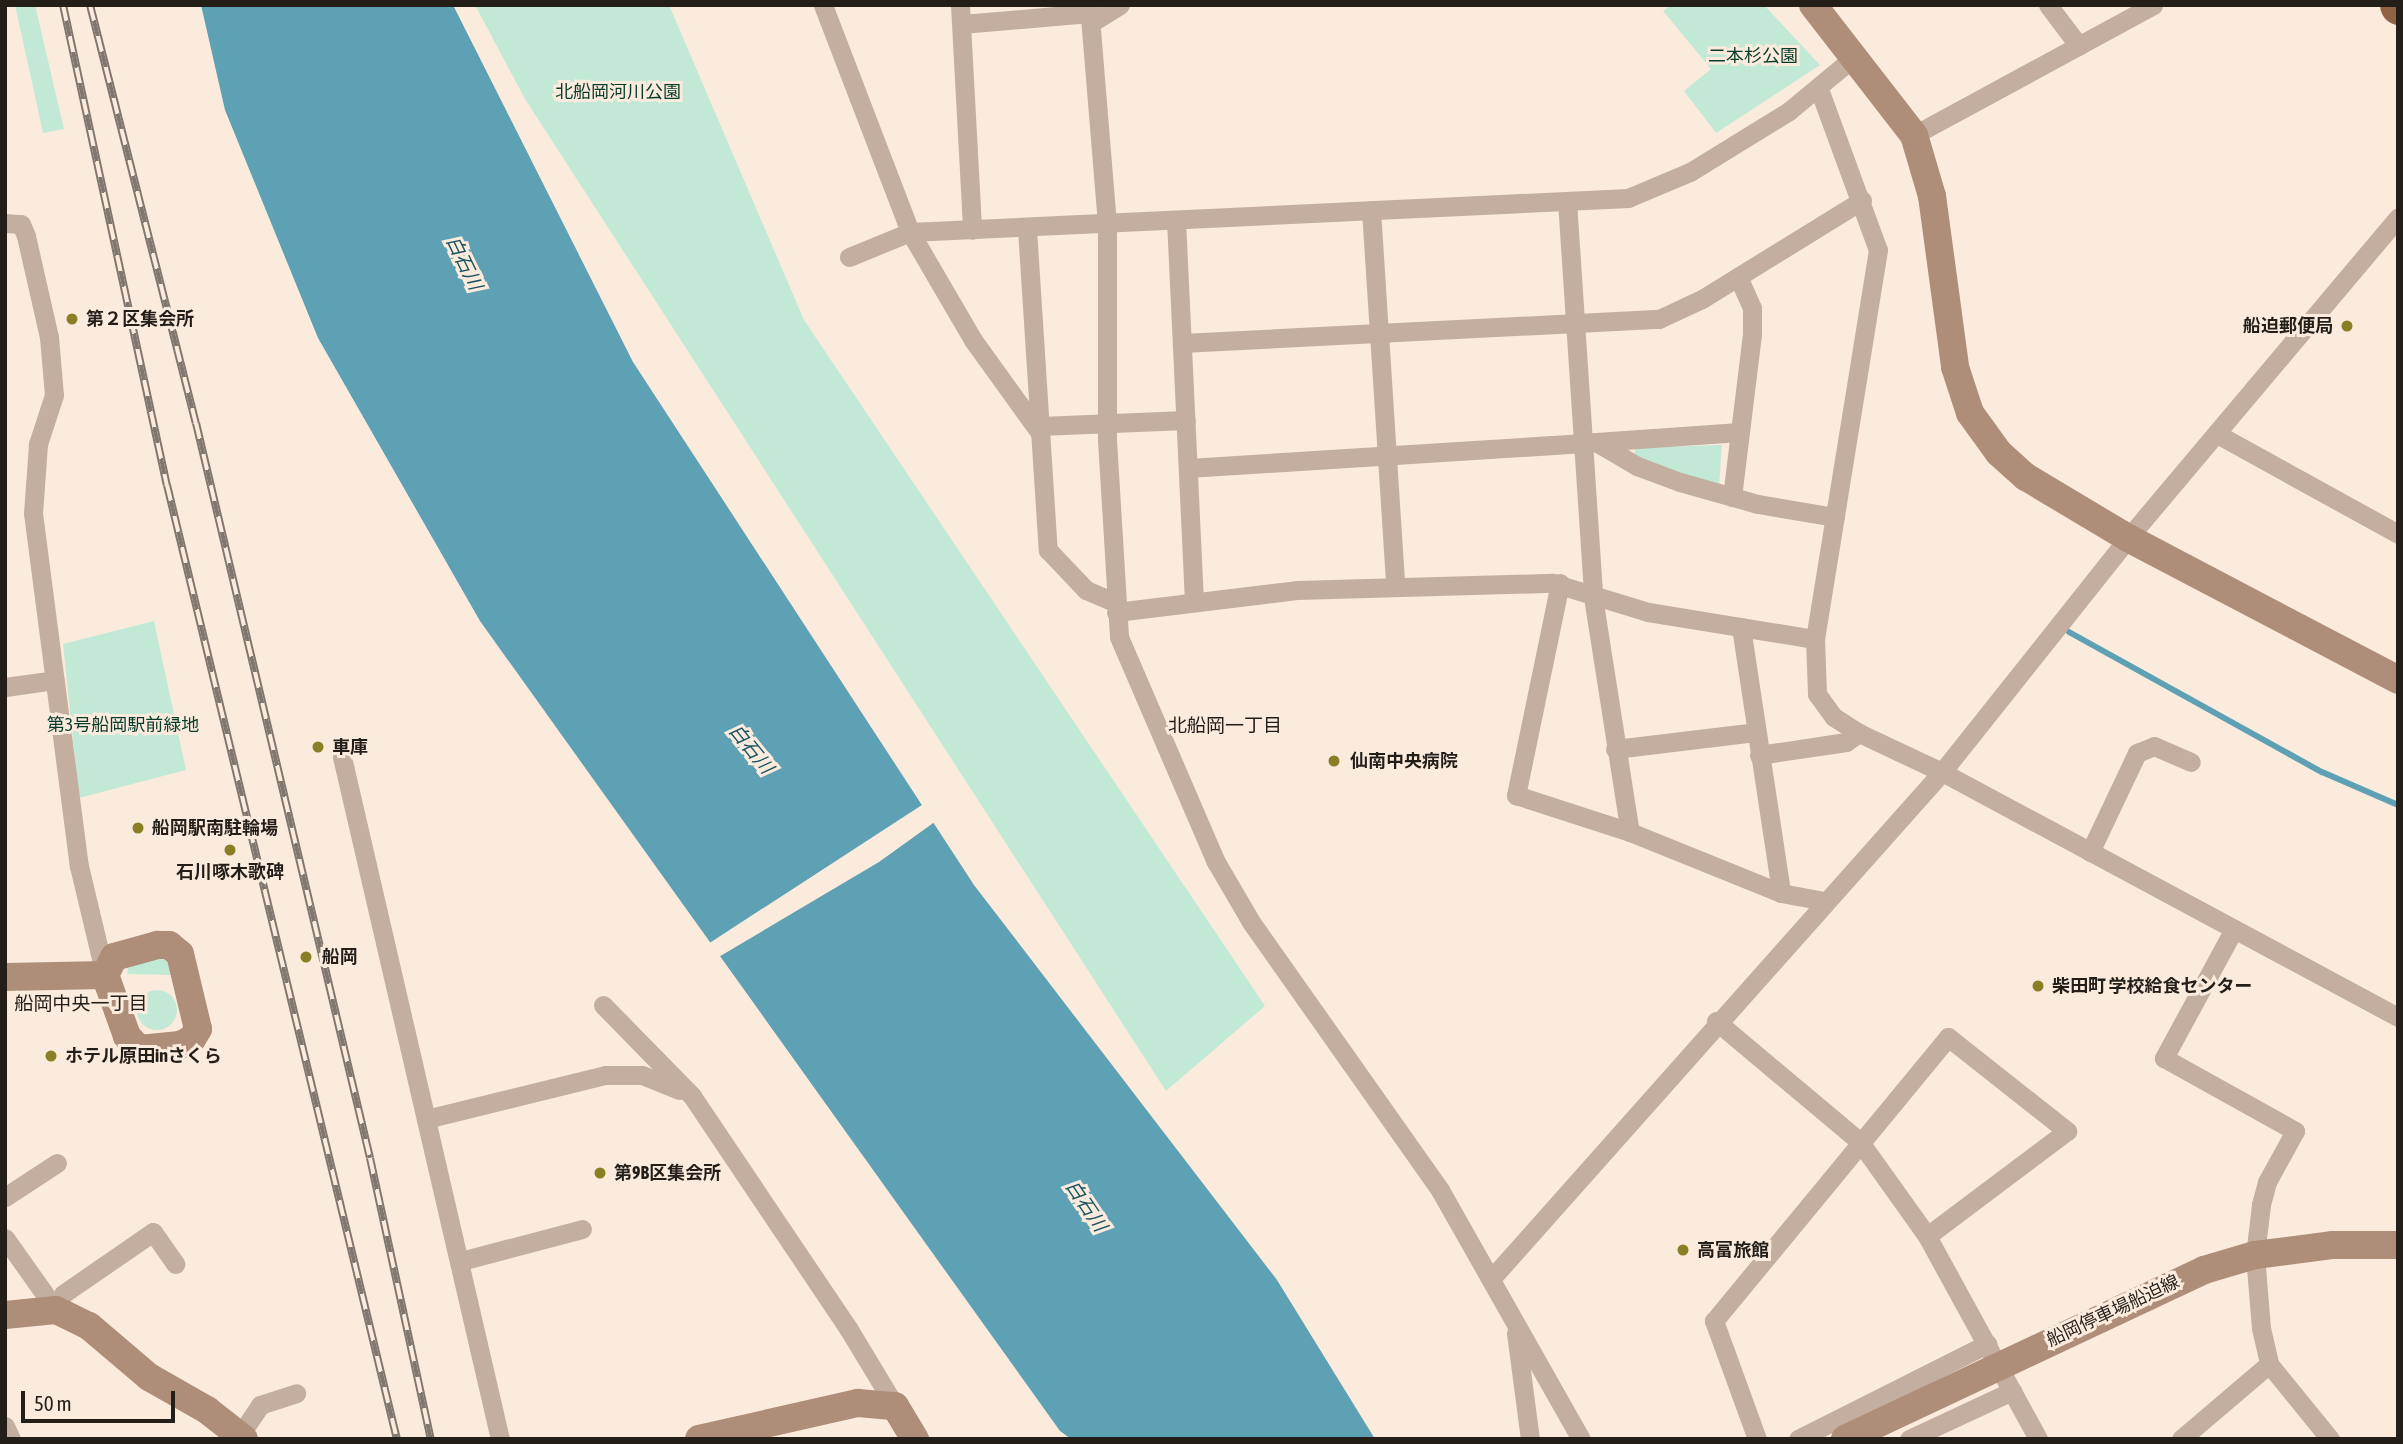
<!DOCTYPE html>
<html>
<head>
<meta charset="utf-8">
<style>
	body { margin:0 }
	#map { position:relative; width:2403px; height:1444px; overflow:hidden; background:#fbebdd; font-family:"Asap Condensed","Noto Sans JP",sans-serif }
	div>[style] { position:absolute }
	.green>* { inset:0; background:#c2e9d6 }
	.round { border-radius:50% }
	.water>* { inset:0; background:#5ea0b4 }
	.pier>* { inset:0; background:#fbebdd }
	.stream>* { height:6px; margin:-3px; padding:0 3px; transform-origin:3px; border-radius:3px; background:#5ea0b4 }
	.street>* { height:19px; margin:-9.5px; padding:0 9.5px; transform-origin:9.5px; border-radius:9.5px; background:#c4aea0 }
	.secondary>* { height:28px; margin:-14px; padding:0 14px; transform-origin:14px; border-radius:14px; background:#af8e79 }
	.highway>* { height:35px; margin:-17.5px; padding:0 17.5px; transform-origin:17.5px; border-radius:17.5px; background:#906345 }
	.rail>* { height:8px; margin-top:-4px; transform-origin:0; background:repeating-linear-gradient(90deg,#fbebdd 0 16px,#81776e 0 32px); box-sizing:border-box; border-block:2px solid #81776e }
	.dots>* { width:19px; height:19px; translate:-50% -50%; box-sizing:border-box; border:4px solid #fbebdd; border-radius:50% }
	span { translate:-50% -50%; white-space:nowrap; text-align:center; line-height:1.15; -webkit-text-stroke:6px #fbebdd; paint-order:stroke }
	.park-label { font-size:18px; color:#073c2a }
	.poi-label { font-size:18px; color:#241e19; font-weight:700 }
	.left { translate:0 -50%; text-align:left }
	.right { translate:-100% -50%; text-align:right }
	.street-label { font-size:18px; color:#241e19 }
	.water-label { font-size:19px; color:#1a5261; font-style:italic }
	.neighbourhood-label { font-size:19px; color:#241e19 }
	.frame { position:absolute; inset:0; border:7px solid #241e19; pointer-events:none }
	.scale { position:absolute; left:21px; top:1391px; width:154px; height:32px; box-sizing:border-box; border:4px solid #241e19; border-top:0; padding-left:9px; font-size:21px; line-height:24px; white-space:nowrap; color:#241e19; -webkit-text-stroke:5px #fbebdd; paint-order:stroke }
</style>
</head>
<body>
<div id="map">
	<div class="green">
		<div style="clip-path:polygon(15px 5px,35px 5px,64px 129px,43px 133px)"></div>
		<div style="clip-path:polygon(475px 5px,669px 5px,804px 320px,1265px 1006px,1166px 1091px,525px 99px)"></div>
		<div style="clip-path:polygon(1671px 5px,1764px 5px,1820px 65px,1716px 133px,1684px 91px,1711px 69px,1663px 11px)"></div>
		<div style="clip-path:polygon(1722px 445px,1719px 486px,1633px 457px,1636px 448px)"></div>
		<div style="clip-path:polygon(154px 621px,186px 770px,79px 798px,63px 644px)"></div>
		<div style="clip-path:polygon(161px 958px,169px 962px,171px 975px,127px 974px,128px 967px)"></div>
		<div class="round" style="left:137px;top:990px;width:40px;height:40px"></div>
	</div>
	<div class="water">
		<div style="clip-path:polygon(201px 5px,453px 5px,633px 362px,974px 885px,1277px 1280px,1375px 1439px,1071px 1439px,1060px 1431px,480px 621px,318px 338px,225px 110px)"></div>
	</div>
	<div class="pier">
		<div style="clip-path:polygon(925px 803px,936px 821px,879px 862px,717px 958px,708px 944px)"></div>
	</div>
	<div class="stream">
		<div style="left:2069px;top:632px;width:289px;rotate:29deg"></div>
		<div style="left:2322px;top:772px;width:83px;rotate:23.5deg"></div>
	</div>
	<div class="street">
		<div style="left:823px;top:5px;width:243px;rotate:69deg"></div>
		<div style="left:910px;top:232px;width:125px;rotate:59.7deg"></div>
		<div style="left:973px;top:340px;width:115px;rotate:54.2deg"></div>
		<div style="left:960px;top:5px;width:225px;rotate:86.9deg"></div>
		<div style="left:1089px;top:5px;width:220px;rotate:85.3deg"></div>
		<div style="left:1107px;top:224px;width:216px;rotate:90deg"></div>
		<div style="left:1107px;top:440px;width:197px;rotate:86.5deg"></div>
		<div style="left:1119px;top:637px;width:245px;rotate:66.7deg"></div>
		<div style="left:1216px;top:862px;width:69px;rotate:59.7deg"></div>
		<div style="left:1251px;top:922px;width:328px;rotate:54.8deg"></div>
		<div style="left:1440px;top:1190px;width:286px;rotate:60.5deg"></div>
		<div style="left:2048px;top:5px;width:51px;rotate:52.9deg"></div>
		<div style="left:1091px;top:23px;width:34px;rotate:-32deg"></div>
		<div style="left:962px;top:24px;width:128px;rotate:-4.9deg"></div>
		<div style="left:1819px;top:89px;width:171px;rotate:69.9deg"></div>
		<div style="left:1878px;top:250px;width:394px;rotate:99.2deg"></div>
		<div style="left:1815px;top:639px;width:55px;rotate:87.9deg"></div>
		<div style="left:1817px;top:694px;width:29px;rotate:54deg"></div>
		<div style="left:1834px;top:717px;width:30px;rotate:33deg"></div>
		<div style="left:1859px;top:733px;width:92px;rotate:25.2deg"></div>
		<div style="left:1942px;top:772px;width:518px;rotate:28.25deg"></div>
		<div style="left:1914px;top:135px;width:272px;rotate:-28.5deg"></div>
		<div style="left:1567px;top:201px;width:397px;rotate:86.2deg"></div>
		<div style="left:1593px;top:597px;width:238px;rotate:81.1deg"></div>
		<div style="left:1630px;top:832px;width:163px;rotate:22deg"></div>
		<div style="left:1781px;top:893px;width:44px;rotate:10.5deg"></div>
		<div style="left:1371px;top:210px;width:376px;rotate:86.3deg"></div>
		<div style="left:1176px;top:220px;width:382px;rotate:87.3deg"></div>
		<div style="left:5px;top:223px;width:16px;rotate:4deg"></div>
		<div style="left:21px;top:224px;width:13px;rotate:67deg"></div>
		<div style="left:26px;top:236px;width:104px;rotate:77.2deg"></div>
		<div style="left:49px;top:337px;width:58px;rotate:85.1deg"></div>
		<div style="left:54px;top:395px;width:52px;rotate:108.1deg"></div>
		<div style="left:38px;top:444px;width:69px;rotate:94.1deg"></div>
		<div style="left:33px;top:513px;width:356px;rotate:82.6deg"></div>
		<div style="left:79px;top:866px;width:112px;rotate:76.6deg"></div>
		<div style="left:1027px;top:229px;width:322px;rotate:86.3deg"></div>
		<div style="left:1048px;top:550px;width:55px;rotate:46.5deg"></div>
		<div style="left:1086px;top:590px;width:33px;rotate:23deg"></div>
		<div style="left:849px;top:257px;width:66px;rotate:-22.3deg"></div>
		<div style="left:910px;top:232px;width:719px;rotate:-2.71deg"></div>
		<div style="left:1628px;top:198px;width:67px;rotate:-22.8deg"></div>
		<div style="left:1690px;top:172px;width:116px;rotate:-31.6deg"></div>
		<div style="left:1789px;top:111px;width:85px;rotate:-39.7deg"></div>
		<div style="left:1182px;top:343px;width:478px;rotate:-2.9deg"></div>
		<div style="left:1659px;top:319px;width:47px;rotate:-24.9deg"></div>
		<div style="left:1702px;top:299px;width:188px;rotate:-31.7deg"></div>
		<div style="left:1040px;top:426px;width:146px;rotate:-2.4deg"></div>
		<div style="left:2217px;top:434px;width:207px;rotate:28.9deg"></div>
		<div style="left:1596px;top:442px;width:144px;rotate:-4deg"></div>
		<div style="left:1188px;top:468px;width:409px;rotate:-3.6deg"></div>
		<div style="left:1596px;top:442px;width:48px;rotate:30.3deg"></div>
		<div style="left:1637px;top:466px;width:46px;rotate:20.4deg"></div>
		<div style="left:1680px;top:482px;width:81px;rotate:15.8deg"></div>
		<div style="left:1758px;top:504px;width:78px;rotate:9.6deg"></div>
		<div style="left:1732px;top:497px;width:164px;rotate:-83deg"></div>
		<div style="left:1752px;top:334px;width:26px;rotate:-90deg"></div>
		<div style="left:1752px;top:308px;width:34px;rotate:-114deg"></div>
		<div style="left:1560px;top:583px;width:217px;rotate:101.7deg"></div>
		<div style="left:1516px;top:795px;width:120px;rotate:18deg"></div>
		<div style="left:1116px;top:612px;width:182px;rotate:-6.9deg"></div>
		<div style="left:1297px;top:590px;width:256px;rotate:-1.6deg"></div>
		<div style="left:1553px;top:583px;width:99px;rotate:17deg"></div>
		<div style="left:1648px;top:612px;width:169px;rotate:9.2deg"></div>
		<div style="left:1741px;top:627px;width:269px;rotate:81.4deg"></div>
		<div style="left:5px;top:687px;width:50px;rotate:-8deg"></div>
		<div style="left:1615px;top:749px;width:141px;rotate:-6.9deg"></div>
		<div style="left:1759px;top:755px;width:88px;rotate:-8.5deg"></div>
		<div style="left:1846px;top:742px;width:16px;rotate:-35deg"></div>
		<div style="left:342px;top:757px;width:700px;rotate:76.96deg"></div>
		<div style="left:2090px;top:852px;width:110px;rotate:-64.6deg"></div>
		<div style="left:2137px;top:753px;width:18px;rotate:-22deg"></div>
		<div style="left:2154px;top:746px;width:40px;rotate:23.4deg"></div>
		<div style="left:2234px;top:929px;width:147px;rotate:118.5deg"></div>
		<div style="left:2164px;top:1058px;width:150px;rotate:29.1deg"></div>
		<div style="left:2295px;top:1131px;width:58px;rotate:118.8deg"></div>
		<div style="left:2267px;top:1182px;width:24px;rotate:105deg"></div>
		<div style="left:2261px;top:1205px;width:50px;rotate:96.8deg"></div>
		<div style="left:2255px;top:1255px;width:73px;rotate:85.3deg"></div>
		<div style="left:2261px;top:1328px;width:37px;rotate:77deg"></div>
		<div style="left:2269px;top:1364px;width:97px;rotate:50.9deg"></div>
		<div style="left:603px;top:1005px;width:127px;rotate:45.6deg"></div>
		<div style="left:692px;top:1096px;width:280px;rotate:56.1deg"></div>
		<div style="left:848px;top:1328px;width:91px;rotate:58.9deg"></div>
		<div style="left:1716px;top:1021px;width:188px;rotate:40deg"></div>
		<div style="left:1860px;top:1142px;width:115px;rotate:54.5deg"></div>
		<div style="left:1927px;top:1236px;width:231px;rotate:61.3deg"></div>
		<div style="left:426px;top:1119px;width:184px;rotate:-13.8deg"></div>
		<div style="left:605px;top:1075px;width:37px"></div>
		<div style="left:642px;top:1075px;width:40px;rotate:22deg"></div>
		<div style="left:5px;top:1197px;width:62px;rotate:-33.2deg"></div>
		<div style="left:5px;top:1238px;width:88px;rotate:54.7deg"></div>
		<div style="left:461px;top:1261px;width:125px;rotate:-14.8deg"></div>
		<div style="left:1491px;top:1279px;width:679px;rotate:-48.35deg"></div>
		<div style="left:1942px;top:772px;width:299px;rotate:-51.5deg"></div>
		<div style="left:2128px;top:538px;width:419px;rotate:-49.9deg"></div>
		<div style="left:56px;top:1310px;width:17px;rotate:-66deg"></div>
		<div style="left:63px;top:1294px;width:109px;rotate:-34.6deg"></div>
		<div style="left:153px;top:1232px;width:39px;rotate:55deg"></div>
		<div style="left:1516px;top:1333px;width:107px;rotate:82.5deg"></div>
		<div style="left:5px;top:1426px;width:14px;rotate:65deg"></div>
		<div style="left:240px;top:1435px;width:36px;rotate:-56deg"></div>
		<div style="left:260px;top:1405px;width:38px;rotate:-18deg"></div>
		<div style="left:1757px;top:1439px;width:126px;rotate:-110deg"></div>
		<div style="left:1714px;top:1321px;width:368px;rotate:-50.5deg"></div>
		<div style="left:1948px;top:1037px;width:152px;rotate:38.3deg"></div>
		<div style="left:2067px;top:1131px;width:175px;rotate:143.1deg"></div>
		<div style="left:1798px;top:1439px;width:212px;rotate:-26.7deg"></div>
		<div style="left:1909px;top:1439px;width:114px;rotate:-25deg"></div>
		<div style="left:2181px;top:1439px;width:116px;rotate:-40.4deg"></div>
	</div>
	<div class="secondary">
		<div style="left:1813px;top:5px;width:165px;rotate:52.2deg"></div>
		<div style="left:1914px;top:135px;width:64px;rotate:73.6deg"></div>
		<div style="left:1932px;top:196px;width:173px;rotate:82.3deg"></div>
		<div style="left:1955px;top:367px;width:48px;rotate:71.9deg"></div>
		<div style="left:1970px;top:413px;width:49px;rotate:54.1deg"></div>
		<div style="left:1999px;top:453px;width:36px;rotate:42deg"></div>
		<div style="left:2026px;top:477px;width:119px;rotate:30.9deg"></div>
		<div style="left:2128px;top:538px;width:305px;rotate:27.7deg"></div>
		<div style="left:157px;top:945px;width:12px"></div>
		<div style="left:169px;top:945px;width:14px;rotate:39deg"></div>
		<div style="left:180px;top:954px;width:77px;rotate:76.5deg"></div>
		<div style="left:198px;top:1029px;width:12px;rotate:121deg"></div>
		<div style="left:192px;top:1039px;width:13px;rotate:153deg"></div>
		<div style="left:180px;top:1045px;width:41px;rotate:174.4deg"></div>
		<div style="left:139px;top:1049px;width:18px;rotate:-133deg"></div>
		<div style="left:127px;top:1036px;width:65px;rotate:-109.8deg"></div>
		<div style="left:105px;top:975px;width:20px;rotate:-63deg"></div>
		<div style="left:114px;top:957px;width:45px;rotate:-15.6deg"></div>
		<div style="left:5px;top:977px;width:100px;rotate:-1.1deg"></div>
		<div style="left:5px;top:1315px;width:51px;rotate:-5.6deg"></div>
		<div style="left:56px;top:1310px;width:37px;rotate:26deg"></div>
		<div style="left:89px;top:1326px;width:79px;rotate:40.4deg"></div>
		<div style="left:149px;top:1377px;width:67px;rotate:29.6deg"></div>
		<div style="left:207px;top:1410px;width:47px;rotate:38.1deg"></div>
		<div style="left:699px;top:1439px;width:163px;rotate:-12.8deg"></div>
		<div style="left:858px;top:1403px;width:37px;rotate:5deg"></div>
		<div style="left:895px;top:1406px;width:39px;rotate:59deg"></div>
		<div style="left:1845px;top:1439px;width:397px;rotate:-25.2deg"></div>
		<div style="left:2204px;top:1270px;width:53px;rotate:-16.4deg"></div>
		<div style="left:2255px;top:1255px;width:79px;rotate:-7.3deg"></div>
		<div style="left:2333px;top:1245px;width:65px"></div>
	</div>
	<div class="highway">
		<div style="left:2397px;top:5px;width:2px;rotate:63deg"></div>
	</div>
	<div class="rail">
		<div style="left:63px;top:5px;width:491px;rotate:77.8deg"></div>
		<div style="left:167px;top:485px;width:981px;rotate:76.45deg"></div>
		<div style="left:90px;top:5px;width:431px;rotate:75.8deg"></div>
		<div style="left:196px;top:423px;width:755px;rotate:76.68deg"></div>
		<div style="left:370px;top:1158px;width:288px;rotate:77.8deg"></div>
	</div>
	<div class="dots">
		<div style="left:72px;top:319px;background:#8b7f25"></div>
		<div style="left:2347px;top:326px;background:#8b7f25"></div>
		<div style="left:318px;top:747px;background:#8b7f25"></div>
		<div style="left:1334px;top:761px;background:#8b7f25"></div>
		<div style="left:138px;top:828px;background:#8b7f25"></div>
		<div style="left:230px;top:850px;background:#8b7f25"></div>
		<div style="left:306px;top:957px;background:#8b7f25"></div>
		<div style="left:2038px;top:986px;background:#8b7f25"></div>
		<div style="left:51px;top:1056px;background:#8b7f25"></div>
		<div style="left:600px;top:1173px;background:#8b7f25"></div>
		<div style="left:1683px;top:1250px;background:#8b7f25"></div>
	</div>
	<div class="park-label">
		<span style="left:1753px;top:56px">二本杉公園</span>
		<span style="left:618px;top:92px">北船岡河川公園</span>
		<span style="left:123px;top:725px">第3号船岡駅前緑地</span>
	</div>
	<div class="poi-label">
		<span class="left" style="left:86px;top:319px">第２区集会所</span>
		<span class="right" style="left:2333px;top:326px">船迫郵便局</span>
		<span class="left" style="left:332px;top:747px">車庫</span>
		<span class="left" style="left:1350px;top:761px">仙南中央病院</span>
		<span class="left" style="left:152px;top:828px">船岡駅南駐輪場</span>
		<span style="left:230px;top:872px">石川啄木歌碑</span>
		<span class="left" style="left:322px;top:957px">船岡</span>
		<span class="left" style="left:2052px;top:986px">柴田町 学校給食センター</span>
		<span class="left" style="left:65px;top:1056px">ホテル原田inさくら</span>
		<span class="left" style="left:614px;top:1173px">第9B区集会所</span>
		<span class="left" style="left:1697px;top:1250px">高富旅館</span>
	</div>
	<div class="street-label">
		<span style="left:2113px;top:1311px;rotate:-25deg">船岡停車場船迫線</span>
	</div>
	<div class="water-label">
		<span style="left:464px;top:263px;rotate:64deg">白石川</span>
		<span style="left:751px;top:749px;rotate:51deg">白石川</span>
		<span style="left:1086px;top:1206px;rotate:56deg">白石川</span>
	</div>
	<div class="neighbourhood-label">
		<span style="left:1225px;top:726px">北船岡一丁目</span>
		<span style="left:81px;top:1004px">船岡中央一丁目</span>
	</div>
	<div class="frame"></div>
	<div class="scale">50 m</div>
</div>
</body>
</html>
